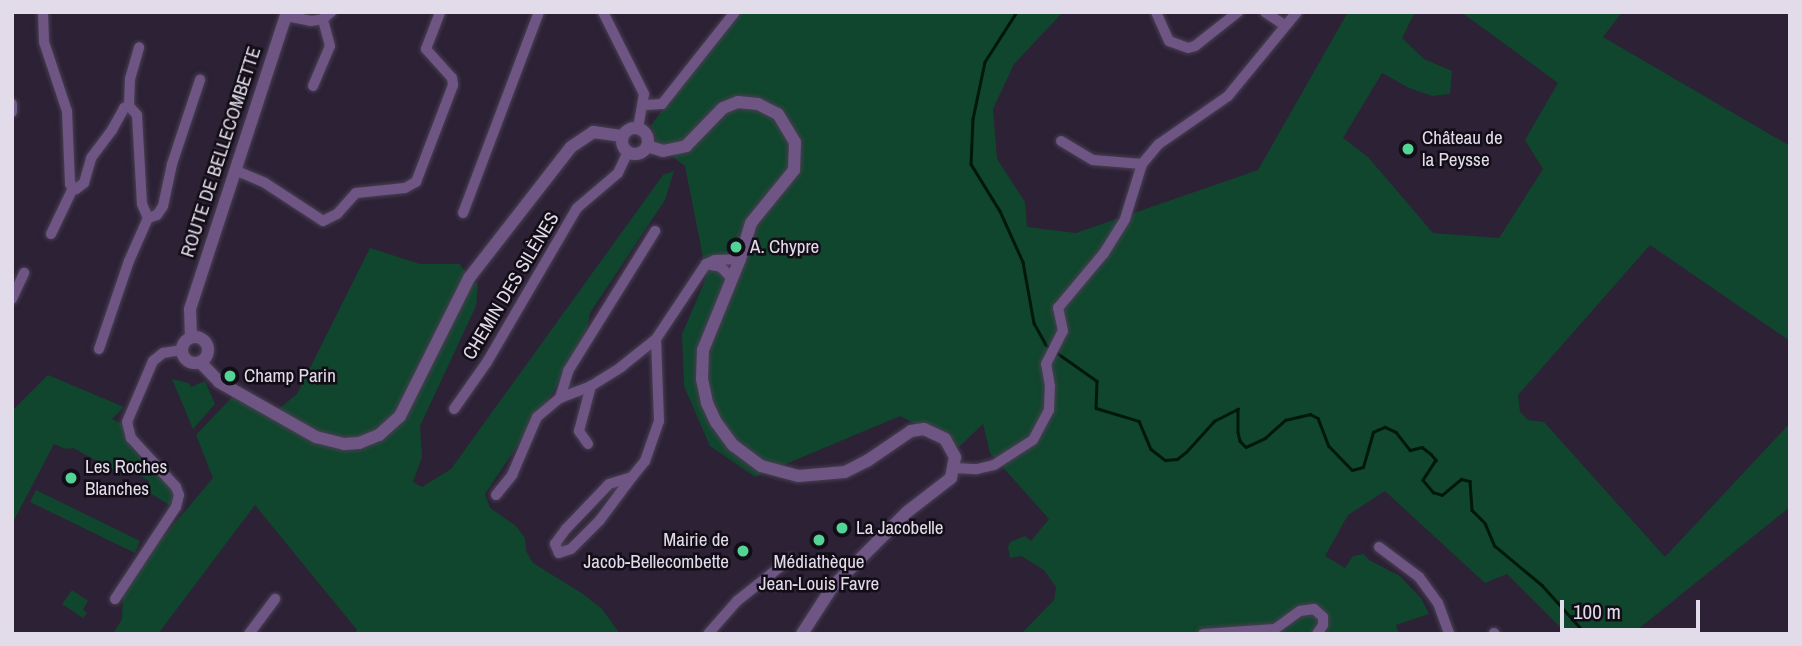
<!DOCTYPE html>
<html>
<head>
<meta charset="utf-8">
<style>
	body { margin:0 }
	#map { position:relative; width:1802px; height:646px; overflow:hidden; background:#2c2135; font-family:"Archivo Narrow",sans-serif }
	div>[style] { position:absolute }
	.green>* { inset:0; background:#10462d }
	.stream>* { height:2.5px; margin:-1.25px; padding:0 1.25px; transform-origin:1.25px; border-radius:1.25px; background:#00180b }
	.roads { filter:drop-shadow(0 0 2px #493f52) drop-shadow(0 0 2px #493f52) }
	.minor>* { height:10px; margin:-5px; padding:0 5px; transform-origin:5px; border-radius:5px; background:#6e5584 }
	.tertiary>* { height:12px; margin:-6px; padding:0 6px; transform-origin:6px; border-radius:6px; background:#6e5584 }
	.tertiary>.ring { margin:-6px; padding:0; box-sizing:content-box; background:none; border:12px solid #6e5584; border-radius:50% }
	.dots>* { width:19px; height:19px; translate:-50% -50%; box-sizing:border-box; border:4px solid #120d16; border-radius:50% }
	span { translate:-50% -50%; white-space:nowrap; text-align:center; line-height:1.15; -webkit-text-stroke:5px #120d16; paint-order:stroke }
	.poi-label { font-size:19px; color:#e2dbe9 }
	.left { translate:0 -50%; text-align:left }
	.right { translate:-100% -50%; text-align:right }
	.street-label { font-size:19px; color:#e2dbe9 }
	.frame { position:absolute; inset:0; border:14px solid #e2dbe9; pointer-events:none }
	.scale { position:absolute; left:1560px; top:600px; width:140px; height:32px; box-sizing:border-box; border:4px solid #e2dbe9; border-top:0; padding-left:9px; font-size:21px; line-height:24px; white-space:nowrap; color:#e2dbe9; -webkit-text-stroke:5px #120d16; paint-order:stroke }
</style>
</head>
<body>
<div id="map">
	<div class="green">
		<div style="clip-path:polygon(737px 12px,1063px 12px,1014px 64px,993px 109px,997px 159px,1025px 202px,1027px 227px,1076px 233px,1258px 170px,1348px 12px,1415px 12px,1402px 38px,1424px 59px,1452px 71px,1450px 94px,1432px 96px,1409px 88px,1382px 73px,1343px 138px,1368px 157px,1433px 233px,1499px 238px,1543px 169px,1525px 140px,1558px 83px,1461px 12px,1622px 12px,1603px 37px,1790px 146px,1790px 341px,1650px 245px,1518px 395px,1520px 412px,1528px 420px,1544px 422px,1665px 557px,1790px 423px,1790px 507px,1632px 634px,1567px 634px,1507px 574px,1485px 583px,1385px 491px,1348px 515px,1325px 556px,1345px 568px,1353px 556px,1364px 554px,1369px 560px,1400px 576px,1421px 598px,1429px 614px,1396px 625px,1399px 634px,1299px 634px,1296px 631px,1293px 634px,1021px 634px,1054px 600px,1056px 587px,1044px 570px,1034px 564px,1021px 556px,1010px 558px,1008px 547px,1010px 542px,1025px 536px,1031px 541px,1049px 519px,990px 453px,983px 424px,959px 447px,900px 416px,755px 477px,710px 446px,684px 386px,682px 334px,706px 278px,701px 247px,685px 166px,658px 146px,651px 125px)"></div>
		<div style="clip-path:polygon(674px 171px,665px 200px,590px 313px,587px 330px,552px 394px,485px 494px,490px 508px,516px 526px,525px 538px,526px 551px,533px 563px,583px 594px,602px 609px,620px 634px,354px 634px,357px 630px,255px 505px,158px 634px,113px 634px,122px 619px,123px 594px,147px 556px,213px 478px,196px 435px,234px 395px,271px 415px,297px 394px,370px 248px,420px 264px,459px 264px,478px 285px,476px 306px,420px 426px,422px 457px,413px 482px,422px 487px,451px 469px,663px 175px)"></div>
		<div style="clip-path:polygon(48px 375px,124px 407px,112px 419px,125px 425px,126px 437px,131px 447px,170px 485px,175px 497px,171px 506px,145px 490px,149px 481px,133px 471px,123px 475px,73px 448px,66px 449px,54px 444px,12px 524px,12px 411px)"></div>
		<div style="clip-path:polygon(172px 379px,189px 383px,191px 387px,205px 381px,215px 404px,193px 429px)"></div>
		<div style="clip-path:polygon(36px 490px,140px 541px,135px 553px,30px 502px)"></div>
		<div style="clip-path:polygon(72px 590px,88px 601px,83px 610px,87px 613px,83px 618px,62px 604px)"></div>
	</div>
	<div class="stream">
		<div style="left:1017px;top:12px;width:59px;rotate:122.6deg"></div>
		<div style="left:985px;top:62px;width:58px;rotate:101.9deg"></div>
		<div style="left:973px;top:119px;width:45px;rotate:92.5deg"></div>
		<div style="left:971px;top:164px;width:55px;rotate:58.3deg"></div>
		<div style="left:1000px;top:211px;width:56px;rotate:65.7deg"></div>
		<div style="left:1023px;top:262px;width:62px;rotate:79.8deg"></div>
		<div style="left:1034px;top:323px;width:25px;rotate:61deg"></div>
		<div style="left:1046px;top:345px;width:62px;rotate:35.2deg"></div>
		<div style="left:1097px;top:381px;width:27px;rotate:92deg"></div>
		<div style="left:1096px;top:408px;width:45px;rotate:16.8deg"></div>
		<div style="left:1139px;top:421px;width:30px;rotate:67deg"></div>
		<div style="left:1151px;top:449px;width:18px;rotate:38deg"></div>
		<div style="left:1165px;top:460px;width:12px;rotate:-5deg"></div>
		<div style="left:1177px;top:459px;width:11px;rotate:-38deg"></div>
		<div style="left:1186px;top:452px;width:42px;rotate:-47.9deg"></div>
		<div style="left:1214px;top:421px;width:27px;rotate:-27deg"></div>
		<div style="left:1238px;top:409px;width:23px;rotate:90deg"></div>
		<div style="left:1238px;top:432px;width:9px;rotate:77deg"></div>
		<div style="left:1240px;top:441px;width:8px;rotate:45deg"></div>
		<div style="left:1246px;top:447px;width:21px;rotate:-25deg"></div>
		<div style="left:1265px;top:438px;width:27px;rotate:-42deg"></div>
		<div style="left:1285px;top:420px;width:26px;rotate:-13deg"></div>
		<div style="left:1310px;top:414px;width:9px;rotate:27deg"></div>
		<div style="left:1318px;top:418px;width:30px;rotate:69deg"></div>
		<div style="left:1329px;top:446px;width:33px;rotate:46deg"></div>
		<div style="left:1352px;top:470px;width:11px;rotate:-15deg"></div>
		<div style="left:1363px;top:467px;width:36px;rotate:-74deg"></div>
		<div style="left:1373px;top:432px;width:13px;rotate:-23deg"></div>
		<div style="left:1385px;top:427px;width:12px;rotate:24deg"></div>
		<div style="left:1396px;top:432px;width:23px;rotate:52deg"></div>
		<div style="left:1410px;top:450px;width:12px;rotate:-14deg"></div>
		<div style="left:1422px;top:447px;width:11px;rotate:38deg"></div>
		<div style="left:1431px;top:454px;width:8px;rotate:50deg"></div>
		<div style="left:1436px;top:460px;width:24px;rotate:123deg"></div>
		<div style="left:1423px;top:480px;width:16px;rotate:50deg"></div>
		<div style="left:1433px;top:492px;width:9px;rotate:18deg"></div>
		<div style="left:1442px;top:495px;width:25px;rotate:-40deg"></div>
		<div style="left:1461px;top:479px;width:9px;rotate:13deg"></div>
		<div style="left:1470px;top:481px;width:29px;rotate:86deg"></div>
		<div style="left:1472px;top:510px;width:18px;rotate:45deg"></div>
		<div style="left:1485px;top:523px;width:25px;rotate:67deg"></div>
		<div style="left:1495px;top:546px;width:61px;rotate:39.7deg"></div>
		<div style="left:1542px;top:585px;width:66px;rotate:48.1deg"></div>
	</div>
	<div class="roads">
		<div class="minor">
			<div style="left:43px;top:12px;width:30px;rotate:88deg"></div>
			<div style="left:44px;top:42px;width:73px;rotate:71.6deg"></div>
			<div style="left:67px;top:111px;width:73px;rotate:87.6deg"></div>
			<div style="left:70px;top:184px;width:8px;rotate:40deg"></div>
			<div style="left:76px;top:189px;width:10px;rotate:-37deg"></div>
			<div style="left:84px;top:183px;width:26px;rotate:-74deg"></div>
			<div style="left:91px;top:158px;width:35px;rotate:-53deg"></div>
			<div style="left:112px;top:130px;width:25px;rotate:-61deg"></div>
			<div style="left:124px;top:108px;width:5px;rotate:-22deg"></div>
			<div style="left:129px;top:106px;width:12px;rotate:48deg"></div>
			<div style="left:137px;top:115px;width:89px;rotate:86.8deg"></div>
			<div style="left:142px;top:204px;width:15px;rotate:67deg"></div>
			<div style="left:603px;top:12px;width:92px;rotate:63.4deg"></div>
			<div style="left:644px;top:94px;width:36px;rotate:100deg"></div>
			<div style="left:1156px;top:12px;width:32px;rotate:66deg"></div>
			<div style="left:1169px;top:41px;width:20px;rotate:20deg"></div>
			<div style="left:1188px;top:48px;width:7px;rotate:-16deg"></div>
			<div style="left:1195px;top:46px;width:55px;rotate:-38.3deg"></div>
			<div style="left:1265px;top:12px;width:23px;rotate:34deg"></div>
			<div style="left:286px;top:16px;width:25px;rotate:11deg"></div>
			<div style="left:311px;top:21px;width:12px;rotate:-9deg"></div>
			<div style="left:323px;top:19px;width:11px;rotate:-41deg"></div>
			<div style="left:313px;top:86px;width:43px;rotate:-67deg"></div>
			<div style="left:330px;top:46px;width:28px;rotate:-105deg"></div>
			<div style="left:12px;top:104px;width:8px;rotate:90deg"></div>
			<div style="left:645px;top:105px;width:17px;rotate:-3deg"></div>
			<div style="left:662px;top:104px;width:117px;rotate:-51.6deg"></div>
			<div style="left:129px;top:106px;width:27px;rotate:-88deg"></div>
			<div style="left:130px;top:79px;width:33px;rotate:-74deg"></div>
			<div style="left:1061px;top:141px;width:37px;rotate:31deg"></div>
			<div style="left:1093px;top:160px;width:49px;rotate:4.7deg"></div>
			<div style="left:237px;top:171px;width:30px;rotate:23deg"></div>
			<div style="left:265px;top:183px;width:69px;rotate:33.2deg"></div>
			<div style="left:323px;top:221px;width:16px;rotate:-27deg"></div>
			<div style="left:337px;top:214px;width:28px;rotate:-48deg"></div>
			<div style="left:356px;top:193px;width:49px;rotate:-5.8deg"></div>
			<div style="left:405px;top:188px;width:13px;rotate:-29deg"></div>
			<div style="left:416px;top:182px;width:104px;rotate:-69.1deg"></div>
			<div style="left:453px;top:85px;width:7px;rotate:-98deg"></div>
			<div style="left:452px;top:78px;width:39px;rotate:-132deg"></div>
			<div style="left:426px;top:49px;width:40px;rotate:-69deg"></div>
			<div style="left:463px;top:213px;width:215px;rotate:-69.3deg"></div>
			<div style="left:148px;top:218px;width:9px;rotate:-18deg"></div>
			<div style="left:157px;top:215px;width:11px;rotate:-56deg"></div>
			<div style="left:163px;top:206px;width:43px;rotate:-77.9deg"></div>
			<div style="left:172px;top:164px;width:89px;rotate:-71.6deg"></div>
			<div style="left:51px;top:234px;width:51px;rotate:-64.4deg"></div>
			<div style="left:706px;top:264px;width:15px;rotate:11deg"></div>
			<div style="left:721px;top:267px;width:16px;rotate:47deg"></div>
			<div style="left:12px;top:299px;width:29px;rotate:-65deg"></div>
			<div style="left:99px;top:349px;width:93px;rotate:-71.2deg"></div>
			<div style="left:129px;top:261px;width:47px;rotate:-66.2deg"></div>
			<div style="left:560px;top:398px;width:28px;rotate:-73deg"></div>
			<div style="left:568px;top:371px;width:165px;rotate:-58.1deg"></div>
			<div style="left:454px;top:409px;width:57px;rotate:-54.9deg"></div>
			<div style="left:487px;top:362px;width:178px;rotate:-59.7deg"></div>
			<div style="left:577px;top:208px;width:54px;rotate:-40.5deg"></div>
			<div style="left:618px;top:173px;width:23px;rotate:-65deg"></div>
			<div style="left:588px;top:444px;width:16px;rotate:-125deg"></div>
			<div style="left:579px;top:431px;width:47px;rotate:-75.1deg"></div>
			<div style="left:955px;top:468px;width:22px;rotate:3deg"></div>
			<div style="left:977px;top:469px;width:17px;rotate:-13deg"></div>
			<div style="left:994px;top:465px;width:46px;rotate:-32.7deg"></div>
			<div style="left:1033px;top:440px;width:34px;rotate:-62deg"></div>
			<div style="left:1049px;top:410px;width:24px;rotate:-88deg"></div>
			<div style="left:1050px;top:386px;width:22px;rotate:-100deg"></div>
			<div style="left:1046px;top:364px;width:37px;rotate:-63deg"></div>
			<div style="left:1063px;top:331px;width:24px;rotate:-102deg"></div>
			<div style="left:1058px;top:308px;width:72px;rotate:-50.1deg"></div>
			<div style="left:1104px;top:253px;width:40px;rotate:-58deg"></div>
			<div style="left:1125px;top:219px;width:58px;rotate:-72.8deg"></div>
			<div style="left:1142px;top:164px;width:26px;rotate:-50deg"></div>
			<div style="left:1159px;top:144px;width:84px;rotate:-34.8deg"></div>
			<div style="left:1228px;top:96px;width:109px;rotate:-50.6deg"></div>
			<div style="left:632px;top:477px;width:54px;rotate:126.7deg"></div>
			<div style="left:600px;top:520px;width:41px;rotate:135deg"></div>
			<div style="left:571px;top:549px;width:13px;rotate:162deg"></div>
			<div style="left:559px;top:553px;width:10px;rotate:-114deg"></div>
			<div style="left:555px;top:544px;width:19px;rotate:-54deg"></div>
			<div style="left:566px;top:529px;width:62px;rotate:-46.3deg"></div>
			<div style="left:609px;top:484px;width:24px;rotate:-17deg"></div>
			<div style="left:632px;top:477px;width:21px;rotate:-51deg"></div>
			<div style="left:645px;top:461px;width:42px;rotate:-70.7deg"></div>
			<div style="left:659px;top:421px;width:82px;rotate:-92.1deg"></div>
			<div style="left:496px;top:495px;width:26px;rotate:-51deg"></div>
			<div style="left:512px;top:475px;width:63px;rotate:-66.7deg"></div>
			<div style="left:537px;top:417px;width:30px;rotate:-40deg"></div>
			<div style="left:560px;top:398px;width:33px;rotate:-21deg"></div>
			<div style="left:591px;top:386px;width:36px;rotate:-32deg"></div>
			<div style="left:621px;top:367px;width:45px;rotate:-38.7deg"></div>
			<div style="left:656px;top:339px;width:90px;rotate:-56.3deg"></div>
			<div style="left:706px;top:264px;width:10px;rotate:-24deg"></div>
			<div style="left:715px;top:260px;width:25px;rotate:-2deg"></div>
			<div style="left:1379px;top:547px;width:50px;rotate:36.9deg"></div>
			<div style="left:1419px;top:577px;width:32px;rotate:54deg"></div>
			<div style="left:1438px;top:603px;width:33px;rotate:70deg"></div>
			<div style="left:115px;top:599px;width:110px;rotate:-56.5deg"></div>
			<div style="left:176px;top:507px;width:12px;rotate:-76deg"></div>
			<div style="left:179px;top:495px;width:9px;rotate:-111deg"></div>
			<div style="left:176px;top:487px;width:67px;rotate:-132.6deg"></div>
			<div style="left:131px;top:438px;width:16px;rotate:-104deg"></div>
			<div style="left:127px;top:422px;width:66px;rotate:-66.9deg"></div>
			<div style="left:153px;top:361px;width:13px;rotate:-39deg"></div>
			<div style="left:163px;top:353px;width:18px;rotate:-9deg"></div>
			<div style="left:1494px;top:633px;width:1px;rotate:45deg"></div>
			<div style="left:249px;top:634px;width:44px;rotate:-53.4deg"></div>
			<div style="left:708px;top:634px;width:44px;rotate:-48.7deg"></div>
			<div style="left:737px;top:601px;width:68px;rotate:-38.4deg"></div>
			<div style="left:1203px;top:634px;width:72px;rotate:-4deg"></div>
			<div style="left:1275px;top:629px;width:31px;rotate:-36deg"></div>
			<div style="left:1300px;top:611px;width:14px;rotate:-8deg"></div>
			<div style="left:1314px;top:609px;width:12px;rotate:42deg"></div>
			<div style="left:1323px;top:617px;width:8px;rotate:90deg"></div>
			<div style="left:1323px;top:625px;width:11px;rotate:124deg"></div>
		</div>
		<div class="tertiary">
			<div class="ring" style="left:622px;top:128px;width:14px;height:14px"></div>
			<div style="left:647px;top:146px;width:17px;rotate:17deg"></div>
			<div style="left:663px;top:151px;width:24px;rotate:-12deg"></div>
			<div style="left:686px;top:146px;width:53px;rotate:-45.8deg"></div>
			<div style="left:723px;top:108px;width:16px;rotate:-22deg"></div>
			<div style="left:738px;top:102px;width:20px;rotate:6deg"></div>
			<div style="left:758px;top:104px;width:22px;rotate:27deg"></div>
			<div style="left:778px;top:114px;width:33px;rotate:59deg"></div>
			<div style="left:795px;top:142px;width:28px;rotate:92deg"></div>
			<div style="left:794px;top:170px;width:68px;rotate:129.1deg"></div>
			<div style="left:751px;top:223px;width:38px;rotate:107deg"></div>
			<div style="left:740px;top:259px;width:98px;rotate:112.1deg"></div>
			<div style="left:703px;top:350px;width:29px;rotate:92deg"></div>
			<div style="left:702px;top:379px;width:25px;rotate:78deg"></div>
			<div style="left:707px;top:403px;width:21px;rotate:65deg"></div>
			<div style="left:716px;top:422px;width:29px;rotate:54deg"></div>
			<div style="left:733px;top:445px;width:35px;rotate:37deg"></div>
			<div style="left:761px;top:466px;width:39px;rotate:15deg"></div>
			<div style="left:799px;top:476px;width:46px;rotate:-5deg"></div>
			<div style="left:845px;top:472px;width:25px;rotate:-27deg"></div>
			<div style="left:867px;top:461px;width:53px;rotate:-34.3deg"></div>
			<div style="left:911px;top:431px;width:13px;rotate:-9deg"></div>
			<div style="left:924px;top:429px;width:23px;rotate:25deg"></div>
			<div style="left:945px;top:439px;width:21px;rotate:61deg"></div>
			<div style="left:955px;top:457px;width:21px;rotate:101deg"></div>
			<div style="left:951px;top:478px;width:56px;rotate:142.3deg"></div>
			<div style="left:907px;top:512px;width:105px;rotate:135deg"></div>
			<div style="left:833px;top:586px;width:57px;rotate:122.9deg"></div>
			<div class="ring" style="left:182px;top:337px;width:14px;height:14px"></div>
			<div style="left:191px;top:337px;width:28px;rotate:-92deg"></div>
			<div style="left:190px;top:309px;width:312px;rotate:-71.9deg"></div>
			<div style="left:200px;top:362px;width:28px;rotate:46deg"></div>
			<div style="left:219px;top:382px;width:112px;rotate:29.6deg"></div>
			<div style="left:316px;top:437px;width:29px;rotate:14deg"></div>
			<div style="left:344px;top:444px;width:15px;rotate:-4deg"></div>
			<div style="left:359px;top:443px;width:22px;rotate:-22deg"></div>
			<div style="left:379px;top:435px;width:28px;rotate:-42deg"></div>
			<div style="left:400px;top:416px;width:154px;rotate:-63.4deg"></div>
			<div style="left:469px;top:278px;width:166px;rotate:-52.1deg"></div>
			<div style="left:571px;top:147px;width:27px;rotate:-34deg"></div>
			<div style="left:593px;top:132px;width:30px;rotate:8deg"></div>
		</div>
	</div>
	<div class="dots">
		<div style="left:1408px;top:149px;background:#54d396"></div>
		<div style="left:736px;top:247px;background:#54d396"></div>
		<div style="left:230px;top:376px;background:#54d396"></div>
		<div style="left:71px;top:478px;background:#54d396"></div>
		<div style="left:842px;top:528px;background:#54d396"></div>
		<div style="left:819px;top:540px;background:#54d396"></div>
		<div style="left:743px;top:551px;background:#54d396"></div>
	</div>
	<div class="poi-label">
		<span class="left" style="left:1422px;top:149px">Château de<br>la Peysse</span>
		<span class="left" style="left:750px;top:247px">A. Chypre</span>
		<span class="left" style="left:244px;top:376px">Champ Parin</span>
		<span class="left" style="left:85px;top:478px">Les Roches<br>Blanches</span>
		<span class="left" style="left:856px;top:528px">La Jacobelle</span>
		<span class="right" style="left:729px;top:551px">Mairie de<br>Jacob-Bellecombette</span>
		<span style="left:819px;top:573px">Médiathèque<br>Jean-Louis Favre</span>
	</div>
	<div class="street-label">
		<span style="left:221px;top:152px;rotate:-72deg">ROUTE DE BELLECOMBETTE</span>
		<span style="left:511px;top:286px;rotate:-59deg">CHEMIN DES SILÈNES</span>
	</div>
	<div class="frame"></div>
	<div class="scale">100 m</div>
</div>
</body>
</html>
